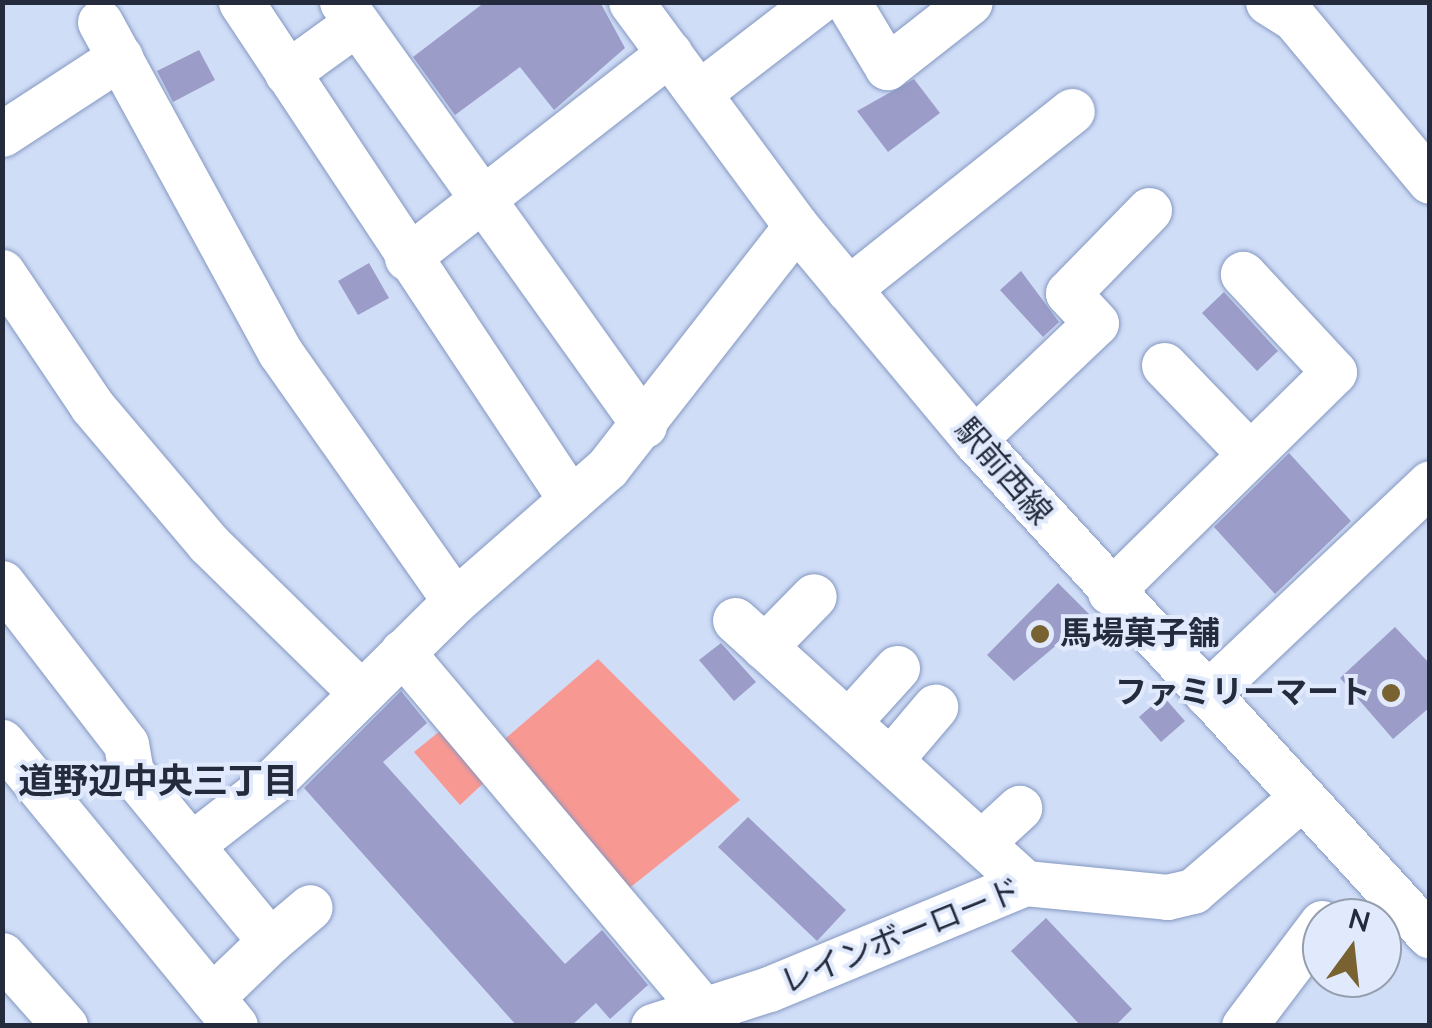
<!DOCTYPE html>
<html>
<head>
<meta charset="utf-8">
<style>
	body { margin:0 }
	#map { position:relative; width:1432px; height:1028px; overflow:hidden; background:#d0ddf7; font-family:"Nunito Sans","Noto Sans JP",sans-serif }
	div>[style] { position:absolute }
	.green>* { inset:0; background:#f89892 }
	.building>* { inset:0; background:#9b9cc8 }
	.roads { filter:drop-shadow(0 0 2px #8498c1) drop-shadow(0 0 2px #8498c1) }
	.minor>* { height:45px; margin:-22.5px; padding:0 22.5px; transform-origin:22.5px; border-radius:22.5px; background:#fff }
	.dots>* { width:28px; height:28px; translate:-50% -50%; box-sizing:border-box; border:5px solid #e1eafc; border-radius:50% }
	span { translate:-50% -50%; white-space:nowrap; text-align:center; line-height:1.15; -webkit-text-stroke:8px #e1eafc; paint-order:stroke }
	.street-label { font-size:32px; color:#232b3c }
	.poi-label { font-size:32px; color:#232b3c; font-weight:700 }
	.left { translate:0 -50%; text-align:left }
	.right { translate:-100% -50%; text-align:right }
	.neighbourhood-label { font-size:35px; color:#232b3c; font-weight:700 }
	.frame { position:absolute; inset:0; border:5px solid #232b3c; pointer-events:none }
	.north { position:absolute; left:1302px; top:898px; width:100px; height:100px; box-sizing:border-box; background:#e1eafc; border:2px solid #959eaf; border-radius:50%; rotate:15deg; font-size:28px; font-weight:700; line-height:40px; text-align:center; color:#232b3c }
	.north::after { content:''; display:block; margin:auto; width:35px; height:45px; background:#796232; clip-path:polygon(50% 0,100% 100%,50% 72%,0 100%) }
</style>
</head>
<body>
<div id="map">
	<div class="green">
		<div style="clip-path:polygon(598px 659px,740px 800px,627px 890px,499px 744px)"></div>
		<div style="clip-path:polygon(445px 727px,490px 777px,460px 805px,414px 752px)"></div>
	</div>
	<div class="building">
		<div style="clip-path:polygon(485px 2px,600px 2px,625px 48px,554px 110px,520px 67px,455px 115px,413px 57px)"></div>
		<div style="clip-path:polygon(199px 50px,215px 80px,173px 102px,157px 71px)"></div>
		<div style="clip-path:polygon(914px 79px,940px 113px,888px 152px,857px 111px)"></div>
		<div style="clip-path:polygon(369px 263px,389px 298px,358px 315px,338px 281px)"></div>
		<div style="clip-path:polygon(1021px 271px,1059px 322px,1043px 337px,1000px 290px)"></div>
		<div style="clip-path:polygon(1224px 292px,1278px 351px,1257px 371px,1202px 313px)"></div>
		<div style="clip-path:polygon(1289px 453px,1351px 521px,1275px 594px,1214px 527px)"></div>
		<div style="clip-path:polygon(1058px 583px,1091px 616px,1014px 681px,987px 655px)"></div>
		<div style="clip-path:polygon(1395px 627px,1430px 664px,1430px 707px,1393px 739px,1340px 678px)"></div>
		<div style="clip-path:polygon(721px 643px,756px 682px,734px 701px,699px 660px)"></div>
		<div style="clip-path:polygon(401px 691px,427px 723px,383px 762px,565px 964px,602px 930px,648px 985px,610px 1019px,596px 1003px,571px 1026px,517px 1026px,304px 788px)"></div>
		<div style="clip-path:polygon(1163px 696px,1185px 721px,1161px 742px,1139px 717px)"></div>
		<div style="clip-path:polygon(748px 817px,846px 910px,817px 941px,718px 847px)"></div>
		<div style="clip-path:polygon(1046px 918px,1132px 1009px,1115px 1026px,1081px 1026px,1011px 951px)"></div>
	</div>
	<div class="roads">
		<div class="minor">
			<div style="left:241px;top:2px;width:597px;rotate:56.47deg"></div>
			<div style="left:342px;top:2px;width:520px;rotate:54.48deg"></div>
			<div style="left:631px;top:2px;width:278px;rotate:53.6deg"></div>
			<div style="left:796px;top:226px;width:278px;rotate:50.1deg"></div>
			<div style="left:974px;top:439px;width:674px;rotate:47.46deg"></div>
			<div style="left:848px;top:2px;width:76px;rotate:59deg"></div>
			<div style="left:887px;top:67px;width:105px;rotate:-38.1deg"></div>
			<div style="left:1268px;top:2px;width:31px;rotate:32deg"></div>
			<div style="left:1294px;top:18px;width:212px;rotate:50.2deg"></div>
			<div style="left:100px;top:22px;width:376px;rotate:61.4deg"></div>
			<div style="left:280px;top:352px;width:304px;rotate:54.9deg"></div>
			<div style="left:287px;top:73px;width:85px;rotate:-35.9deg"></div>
			<div style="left:700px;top:92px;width:148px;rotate:-37.6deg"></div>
			<div style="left:2px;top:134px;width:141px;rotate:-33.1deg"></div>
			<div style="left:407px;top:258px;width:333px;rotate:-38deg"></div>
			<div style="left:2px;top:272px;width:161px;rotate:56.1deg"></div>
			<div style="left:92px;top:406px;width:180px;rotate:49.7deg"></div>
			<div style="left:208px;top:543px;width:214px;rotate:44.4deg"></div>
			<div style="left:848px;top:289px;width:286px;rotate:-38.5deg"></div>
			<div style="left:1164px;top:365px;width:122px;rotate:46deg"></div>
			<div style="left:974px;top:439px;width:168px;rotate:-43.6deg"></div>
			<div style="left:1096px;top:323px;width:41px;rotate:-133deg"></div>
			<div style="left:1068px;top:293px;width:116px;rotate:-45.7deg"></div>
			<div style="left:2px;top:583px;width:203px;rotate:52.4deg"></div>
			<div style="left:126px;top:744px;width:28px;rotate:80deg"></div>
			<div style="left:131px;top:772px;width:219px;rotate:50.6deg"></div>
			<div style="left:270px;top:941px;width:81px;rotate:136deg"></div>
			<div style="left:1110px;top:592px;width:314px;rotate:-44.5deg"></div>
			<div style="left:1334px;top:372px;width:134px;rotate:-132.9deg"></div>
			<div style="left:735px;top:620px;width:391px;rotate:42.2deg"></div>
			<div style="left:764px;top:647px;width:71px;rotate:-45.6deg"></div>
			<div style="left:402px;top:652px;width:489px;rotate:49.9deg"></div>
			<div style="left:1207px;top:694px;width:307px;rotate:-43.4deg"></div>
			<div style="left:848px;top:722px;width:73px;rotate:-47.8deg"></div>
			<div style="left:2px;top:742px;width:367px;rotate:50.6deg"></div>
			<div style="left:890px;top:760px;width:70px;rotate:-49.7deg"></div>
			<div style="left:981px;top:843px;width:52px;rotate:-42.6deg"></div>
			<div style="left:191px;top:845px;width:101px;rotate:-37.8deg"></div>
			<div style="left:271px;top:783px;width:259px;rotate:-44.7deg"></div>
			<div style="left:455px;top:601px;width:202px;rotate:-41.2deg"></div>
			<div style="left:607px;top:468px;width:307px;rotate:-52deg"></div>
			<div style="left:270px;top:941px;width:52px;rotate:-40.4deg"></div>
			<div style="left:2px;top:955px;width:95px;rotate:48.4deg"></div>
			<div style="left:653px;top:1026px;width:122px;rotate:-17.7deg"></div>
			<div style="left:769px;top:989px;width:277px;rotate:-22.5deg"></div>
			<div style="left:1025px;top:883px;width:143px;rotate:5.6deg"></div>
			<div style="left:1167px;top:897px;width:27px;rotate:-13deg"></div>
			<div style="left:1193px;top:891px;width:141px;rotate:-40.7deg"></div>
			<div style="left:1244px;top:1026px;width:129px;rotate:-52.9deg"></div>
		</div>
	</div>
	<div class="dots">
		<div style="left:1040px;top:634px;background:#796232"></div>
		<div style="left:1391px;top:693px;background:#796232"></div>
	</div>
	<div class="street-label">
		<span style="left:1003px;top:472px;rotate:49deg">駅前西線</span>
		<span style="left:901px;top:937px;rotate:-22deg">レインボーロード</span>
	</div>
	<div class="poi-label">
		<span class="left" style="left:1060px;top:634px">馬場菓子舗</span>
		<span class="right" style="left:1371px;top:693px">ファミリーマート</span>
	</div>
	<div class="neighbourhood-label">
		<span style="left:158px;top:782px">道野辺中央三丁目</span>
	</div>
	<div class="frame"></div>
	<div class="north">N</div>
</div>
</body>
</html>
